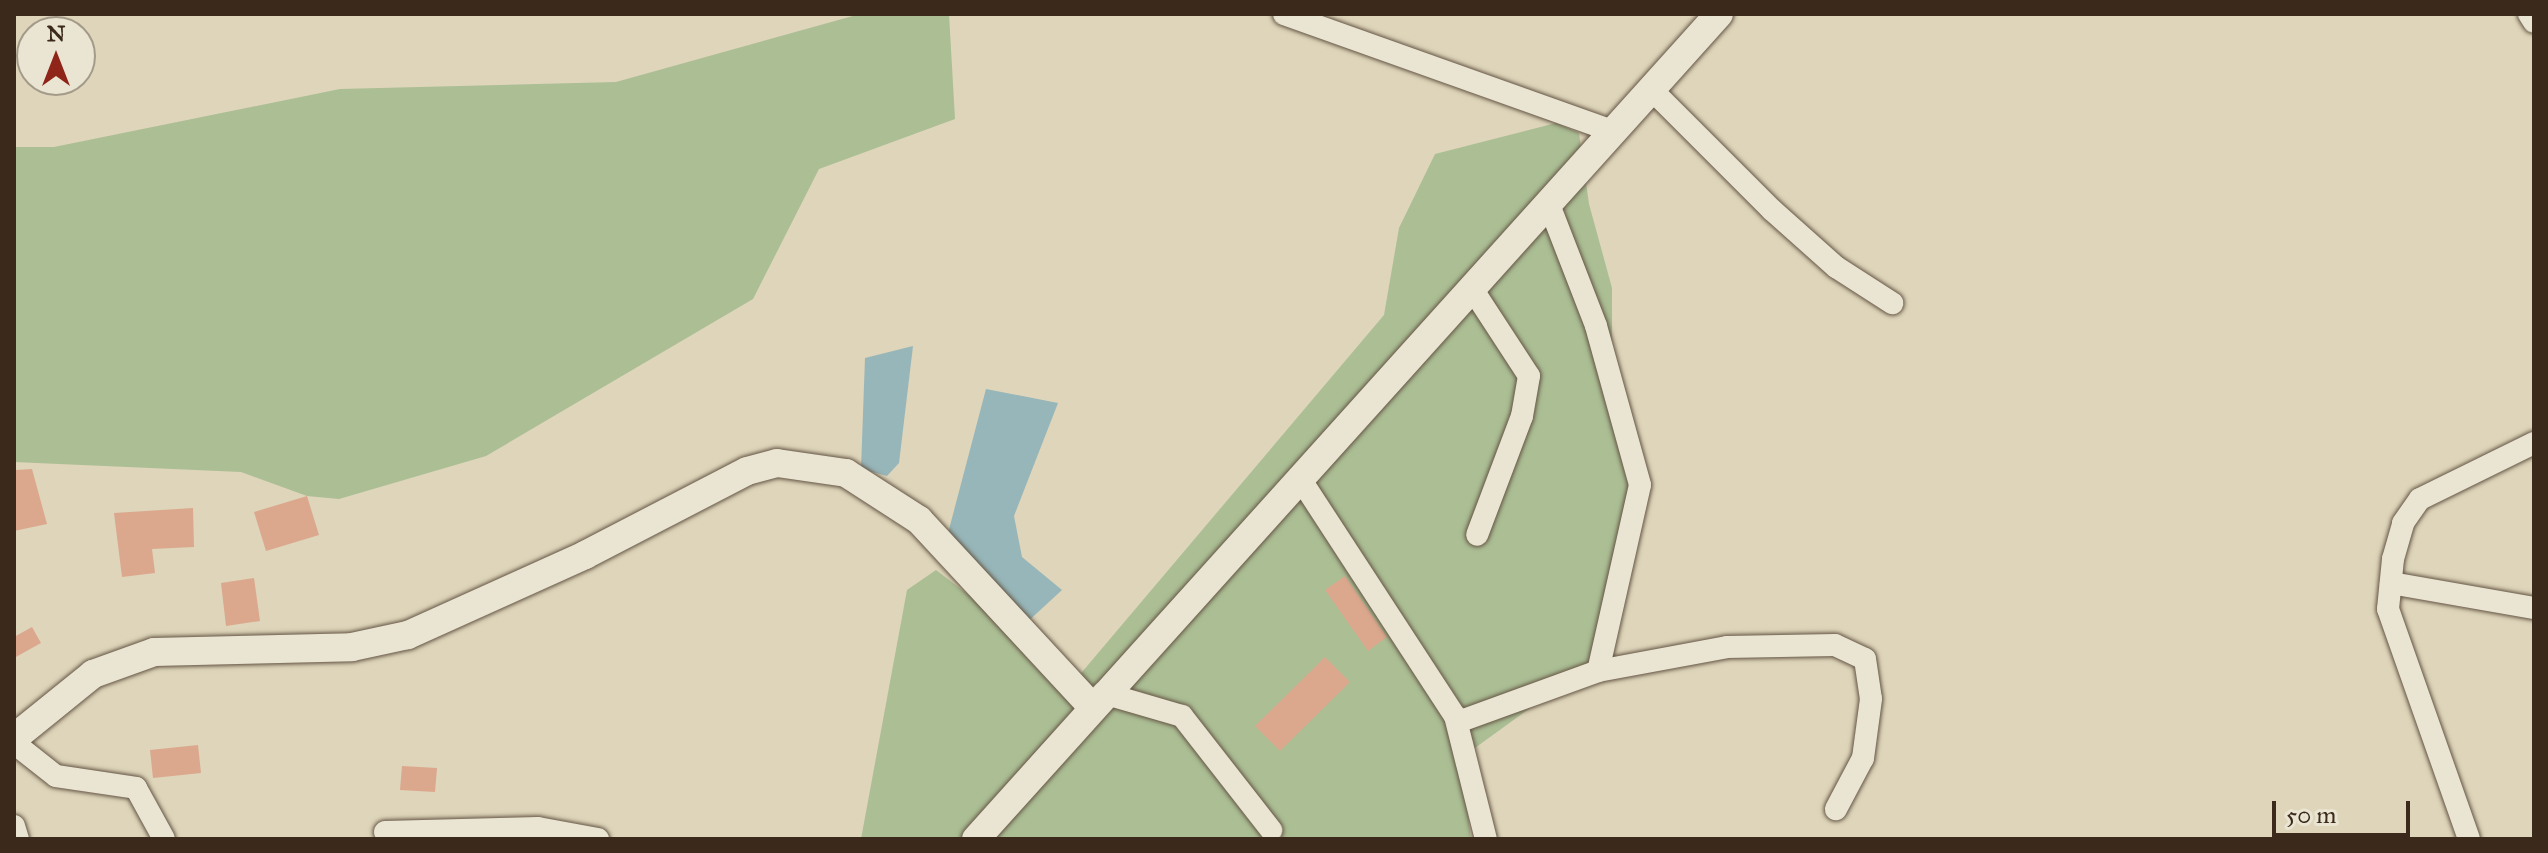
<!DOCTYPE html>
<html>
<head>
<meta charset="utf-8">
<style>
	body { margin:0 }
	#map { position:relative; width:2548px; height:853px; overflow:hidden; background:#ded5ba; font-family:"IM FELL Great Primer",serif }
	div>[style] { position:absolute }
	.green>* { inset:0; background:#abbe94 }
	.water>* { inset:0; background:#97b6b9 }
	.building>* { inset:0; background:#dba88e }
	.roads { filter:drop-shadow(0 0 2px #645544) drop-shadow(0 0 2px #645544) }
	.minor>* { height:22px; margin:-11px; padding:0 11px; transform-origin:11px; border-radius:11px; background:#eae4d2 }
	.tertiary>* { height:28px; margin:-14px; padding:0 14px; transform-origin:14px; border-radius:14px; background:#eae4d2 }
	span { translate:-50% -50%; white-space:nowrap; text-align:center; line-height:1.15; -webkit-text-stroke:6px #eae4d2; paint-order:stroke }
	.frame { position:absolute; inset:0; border:16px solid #3b2a1c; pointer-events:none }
	.north { position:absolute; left:16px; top:16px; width:80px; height:80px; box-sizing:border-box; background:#eae4d2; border:2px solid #a49a89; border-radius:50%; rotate:0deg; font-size:22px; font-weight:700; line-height:32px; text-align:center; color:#3b2a1c }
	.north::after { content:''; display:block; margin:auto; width:28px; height:36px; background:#8f2418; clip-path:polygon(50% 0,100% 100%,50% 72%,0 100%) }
	.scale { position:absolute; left:2272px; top:801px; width:138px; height:36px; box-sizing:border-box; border:4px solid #3b2a1c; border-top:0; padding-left:10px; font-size:24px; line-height:28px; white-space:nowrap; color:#3b2a1c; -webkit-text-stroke:6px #eae4d2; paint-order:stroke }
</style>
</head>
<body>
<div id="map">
	<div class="green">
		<div style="clip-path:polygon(860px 14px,949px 14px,955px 119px,819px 169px,753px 299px,486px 456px,339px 499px,307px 496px,241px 472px,14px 462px,14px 147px,54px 147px,340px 89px,616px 82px)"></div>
		<div style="clip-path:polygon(1556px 123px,1579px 133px,1589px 204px,1612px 288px,1612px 361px,1637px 466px,1591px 664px,1461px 758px,1471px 839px,861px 839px,907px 590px,936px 570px,1077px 678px,1384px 315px,1399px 228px,1435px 154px)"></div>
	</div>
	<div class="water">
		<div style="clip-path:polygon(913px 346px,899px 463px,887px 476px,861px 469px,865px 358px)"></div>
		<div style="clip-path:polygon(986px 389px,1058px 403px,1014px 516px,1022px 557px,1062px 590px,1024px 625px,947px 537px)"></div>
	</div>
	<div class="building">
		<div style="clip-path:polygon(32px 469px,47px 524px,14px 531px,16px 470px)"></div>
		<div style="clip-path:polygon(307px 496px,319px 535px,266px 551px,254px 512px)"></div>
		<div style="clip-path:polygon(193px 508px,194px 547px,152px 549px,155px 573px,122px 577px,114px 513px)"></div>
		<div style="clip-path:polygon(1345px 576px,1387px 637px,1368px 651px,1325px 590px)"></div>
		<div style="clip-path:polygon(254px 578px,260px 621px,226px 626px,221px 583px)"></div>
		<div style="clip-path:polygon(32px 627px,41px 643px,14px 658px,14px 637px)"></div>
		<div style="clip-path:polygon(1325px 657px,1350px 682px,1280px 751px,1255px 726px)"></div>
		<div style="clip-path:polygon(198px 745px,201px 773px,153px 778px,150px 750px)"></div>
		<div style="clip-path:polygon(402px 766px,437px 768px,435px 792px,400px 790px)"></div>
	</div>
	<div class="roads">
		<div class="minor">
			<div style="left:1284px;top:14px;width:349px;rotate:19.6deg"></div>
			<div style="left:2529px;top:14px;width:9px;rotate:58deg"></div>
			<div style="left:1651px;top:89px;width:171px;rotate:45deg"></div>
			<div style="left:1772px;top:210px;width:86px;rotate:41.7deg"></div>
			<div style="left:1836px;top:267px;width:67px;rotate:32.7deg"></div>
			<div style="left:1548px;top:202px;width:133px;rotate:68.8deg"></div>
			<div style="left:1596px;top:326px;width:165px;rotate:74.5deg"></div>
			<div style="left:1640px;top:485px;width:191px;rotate:102.7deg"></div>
			<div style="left:1471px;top:287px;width:106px;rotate:56.9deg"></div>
			<div style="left:1529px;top:376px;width:41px;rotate:99.9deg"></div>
			<div style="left:1522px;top:416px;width:127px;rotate:110.7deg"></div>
			<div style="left:1299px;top:477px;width:285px;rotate:56.9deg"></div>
			<div style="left:1455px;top:716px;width:127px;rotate:75.9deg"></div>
			<div style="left:2391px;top:583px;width:145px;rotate:9.9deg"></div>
			<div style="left:1103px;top:693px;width:82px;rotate:16.2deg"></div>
			<div style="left:1182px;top:716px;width:145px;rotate:52deg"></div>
			<div style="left:1458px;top:722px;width:149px;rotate:-20deg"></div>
			<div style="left:1598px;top:671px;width:131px;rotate:-10.5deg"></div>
			<div style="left:1727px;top:647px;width:108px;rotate:-1.1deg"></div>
			<div style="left:1835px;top:645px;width:33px;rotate:25deg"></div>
			<div style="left:1865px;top:659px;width:40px;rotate:81.5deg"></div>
			<div style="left:1871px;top:699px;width:60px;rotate:97.7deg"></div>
			<div style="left:1863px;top:758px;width:58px;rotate:117.9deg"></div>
			<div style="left:14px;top:743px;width:53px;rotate:38.2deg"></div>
			<div style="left:56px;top:776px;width:81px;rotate:8.5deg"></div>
			<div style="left:136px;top:788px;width:58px;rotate:61.2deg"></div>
			<div style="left:14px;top:826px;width:14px;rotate:73deg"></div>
			<div style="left:385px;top:832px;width:153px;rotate:-1.5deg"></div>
			<div style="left:538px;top:828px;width:61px;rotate:10.4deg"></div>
			<div style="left:2469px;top:839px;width:244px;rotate:-109.4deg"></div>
			<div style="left:2388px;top:609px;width:50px;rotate:-84.3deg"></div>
			<div style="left:2393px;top:559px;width:37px;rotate:-74deg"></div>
			<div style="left:2403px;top:523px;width:29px;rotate:-55deg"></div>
			<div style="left:2420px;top:499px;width:127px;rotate:-26.2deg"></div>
		</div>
		<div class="tertiary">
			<div style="left:14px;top:738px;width:102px;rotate:-39deg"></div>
			<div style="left:93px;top:674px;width:65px;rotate:-19.8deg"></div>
			<div style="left:154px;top:652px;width:198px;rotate:-1.4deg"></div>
			<div style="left:352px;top:647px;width:57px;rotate:-12.1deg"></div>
			<div style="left:408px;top:635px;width:194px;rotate:-24.3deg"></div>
			<div style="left:585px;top:555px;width:182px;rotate:-27.4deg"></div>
			<div style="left:747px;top:471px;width:31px;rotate:-15deg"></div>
			<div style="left:777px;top:463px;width:70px;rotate:8.2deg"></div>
			<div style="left:846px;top:473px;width:87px;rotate:32.8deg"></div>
			<div style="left:919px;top:520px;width:255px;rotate:47.2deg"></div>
			<div style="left:976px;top:839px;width:1110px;rotate:-47.99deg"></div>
		</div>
	</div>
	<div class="frame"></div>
	<div class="north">N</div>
	<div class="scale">50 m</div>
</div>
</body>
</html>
